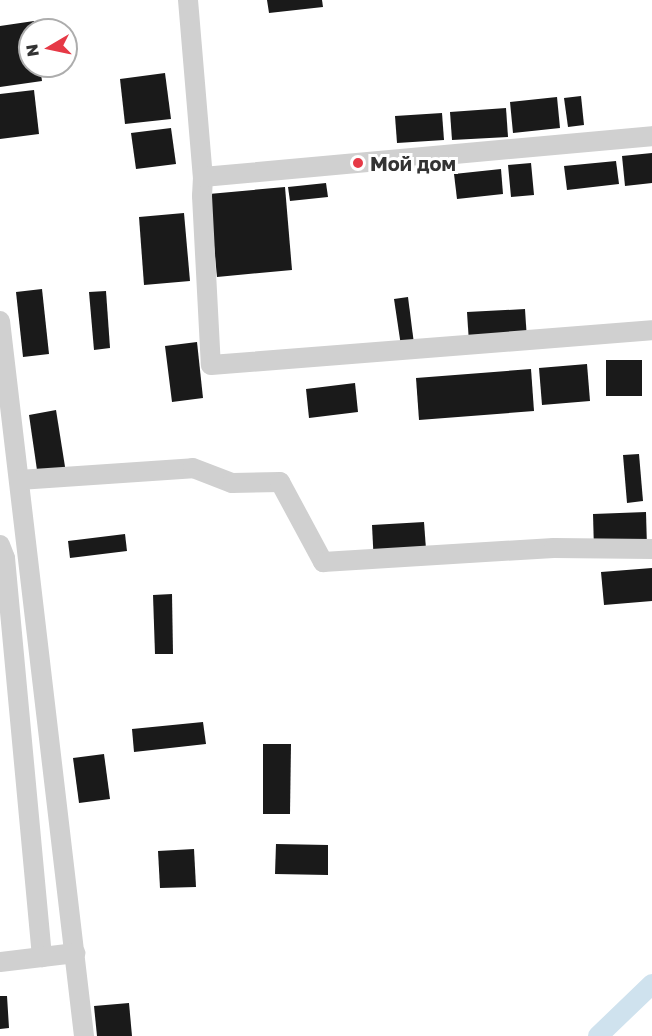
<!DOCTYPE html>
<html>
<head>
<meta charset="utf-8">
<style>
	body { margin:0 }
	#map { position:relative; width:652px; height:1036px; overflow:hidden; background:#fff; font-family:"Golos Text",sans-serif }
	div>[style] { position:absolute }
	.canal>* { height:20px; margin:-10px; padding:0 10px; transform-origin:10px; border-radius:10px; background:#cfe2ee }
	.building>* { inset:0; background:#1a1a1a }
	.street>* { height:20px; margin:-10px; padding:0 10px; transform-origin:10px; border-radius:10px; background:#d0d0d0 }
	.dots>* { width:16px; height:16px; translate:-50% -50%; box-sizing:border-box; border:3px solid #fff; border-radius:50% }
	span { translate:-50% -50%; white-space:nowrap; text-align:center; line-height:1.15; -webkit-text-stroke:6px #fff; paint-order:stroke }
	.poi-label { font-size:20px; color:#333; font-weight:700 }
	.left { translate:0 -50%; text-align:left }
	.north { position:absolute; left:18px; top:18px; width:60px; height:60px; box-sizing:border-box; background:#fff; border:2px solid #adadad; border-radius:50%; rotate:261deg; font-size:16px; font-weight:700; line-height:24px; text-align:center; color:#333 }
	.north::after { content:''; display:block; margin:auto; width:21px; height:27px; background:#e63946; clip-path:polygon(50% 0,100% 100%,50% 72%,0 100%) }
</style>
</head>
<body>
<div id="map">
	<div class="canal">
		<div style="left:598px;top:1036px;width:75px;rotate:-43.9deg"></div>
	</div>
	<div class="building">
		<div style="clip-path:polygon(267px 0,322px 0,323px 7px,269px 13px)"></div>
		<div style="clip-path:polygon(34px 21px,35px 30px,30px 30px,30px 66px,40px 66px,42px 81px,0 87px,0 26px)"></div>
		<div style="clip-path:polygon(165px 73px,171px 119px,125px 124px,120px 79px)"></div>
		<div style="clip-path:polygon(34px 90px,39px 134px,0 139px,0 94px)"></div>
		<div style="clip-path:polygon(581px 96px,584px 125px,568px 127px,564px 98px)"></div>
		<div style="clip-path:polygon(557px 97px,560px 128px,513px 133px,510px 102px)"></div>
		<div style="clip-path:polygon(506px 108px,508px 137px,452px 140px,450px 112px)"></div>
		<div style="clip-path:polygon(442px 113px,444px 140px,397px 143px,395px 116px)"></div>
		<div style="clip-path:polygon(171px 128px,176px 164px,136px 169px,131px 133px)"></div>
		<div style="clip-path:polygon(652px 153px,652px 183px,625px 186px,622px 156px)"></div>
		<div style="clip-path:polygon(616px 161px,619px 184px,567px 190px,564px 166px)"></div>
		<div style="clip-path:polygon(531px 163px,534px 195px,511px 197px,508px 165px)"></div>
		<div style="clip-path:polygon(501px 169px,503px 194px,457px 199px,454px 174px)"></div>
		<div style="clip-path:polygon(326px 183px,328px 197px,290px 201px,288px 187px)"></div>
		<div style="clip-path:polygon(285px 187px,292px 270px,217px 277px,209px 194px)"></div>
		<div style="clip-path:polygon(184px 213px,190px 281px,144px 285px,139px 217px)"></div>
		<div style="clip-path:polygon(42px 289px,49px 354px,23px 357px,16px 292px)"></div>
		<div style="clip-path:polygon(106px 291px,110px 348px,94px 350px,89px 292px)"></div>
		<div style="clip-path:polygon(408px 297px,414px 344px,401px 346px,394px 299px)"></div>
		<div style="clip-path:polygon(525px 309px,527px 340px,469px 343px,467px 312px)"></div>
		<div style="clip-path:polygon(197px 342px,203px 398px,172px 402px,165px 346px)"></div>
		<div style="clip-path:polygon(606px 360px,642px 360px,642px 396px,606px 396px)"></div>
		<div style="clip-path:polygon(587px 364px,590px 401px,542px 405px,539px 368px)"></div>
		<div style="clip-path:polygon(531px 369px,534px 411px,419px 420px,416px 378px)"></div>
		<div style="clip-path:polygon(355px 383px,358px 412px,309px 418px,306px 389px)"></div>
		<div style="clip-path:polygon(56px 410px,66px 473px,38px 477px,29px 415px)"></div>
		<div style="clip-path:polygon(639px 454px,643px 501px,627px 503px,623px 455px)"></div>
		<div style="clip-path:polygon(646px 512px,647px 548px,594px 550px,593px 514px)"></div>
		<div style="clip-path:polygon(424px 522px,427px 563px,374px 565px,372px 525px)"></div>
		<div style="clip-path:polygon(125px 534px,127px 551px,70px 558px,68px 541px)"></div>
		<div style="clip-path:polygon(652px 568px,652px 601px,604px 605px,601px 572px)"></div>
		<div style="clip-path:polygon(172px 594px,173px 654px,155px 654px,153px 595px)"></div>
		<div style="clip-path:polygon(203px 722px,206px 744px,134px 752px,132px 729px)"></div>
		<div style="clip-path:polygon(263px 744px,291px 744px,290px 814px,263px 814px)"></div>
		<div style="clip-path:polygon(104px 754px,110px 799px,79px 803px,73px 758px)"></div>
		<div style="clip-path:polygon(276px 844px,328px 845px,328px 875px,275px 874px)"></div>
		<div style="clip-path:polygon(194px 849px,196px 887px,160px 888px,158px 851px)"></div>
		<div style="clip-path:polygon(0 996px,7px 996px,9px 1028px,0 1029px)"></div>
		<div style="clip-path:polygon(129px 1003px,132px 1036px,97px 1036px,94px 1006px)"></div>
	</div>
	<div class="street">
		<div style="left:188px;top:0;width:178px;rotate:85.2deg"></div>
		<div style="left:203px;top:177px;width:19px;rotate:93deg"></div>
		<div style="left:202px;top:196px;width:169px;rotate:87deg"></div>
		<div style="left:211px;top:365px;width:442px;rotate:-4.5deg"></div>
		<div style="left:203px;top:177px;width:451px;rotate:-5.2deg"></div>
		<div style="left:0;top:321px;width:720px;rotate:83.3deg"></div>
		<div style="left:19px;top:480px;width:174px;rotate:-3.9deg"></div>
		<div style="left:193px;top:468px;width:42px;rotate:21deg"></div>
		<div style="left:232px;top:483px;width:48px;rotate:-1.2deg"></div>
		<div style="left:280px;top:482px;width:91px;rotate:61.7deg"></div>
		<div style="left:323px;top:562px;width:231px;rotate:-3.5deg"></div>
		<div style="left:554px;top:548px;width:98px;rotate:0.6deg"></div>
		<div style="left:0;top:545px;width:14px;rotate:69deg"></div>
		<div style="left:5px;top:558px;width:401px;rotate:84.7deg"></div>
		<div style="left:0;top:962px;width:76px;rotate:-6.8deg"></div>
	</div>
	<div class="dots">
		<div style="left:358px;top:163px;background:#e63946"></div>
	</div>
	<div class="poi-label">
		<span class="left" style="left:370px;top:163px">Мой дом</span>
	</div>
	<div class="north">N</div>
</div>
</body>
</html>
